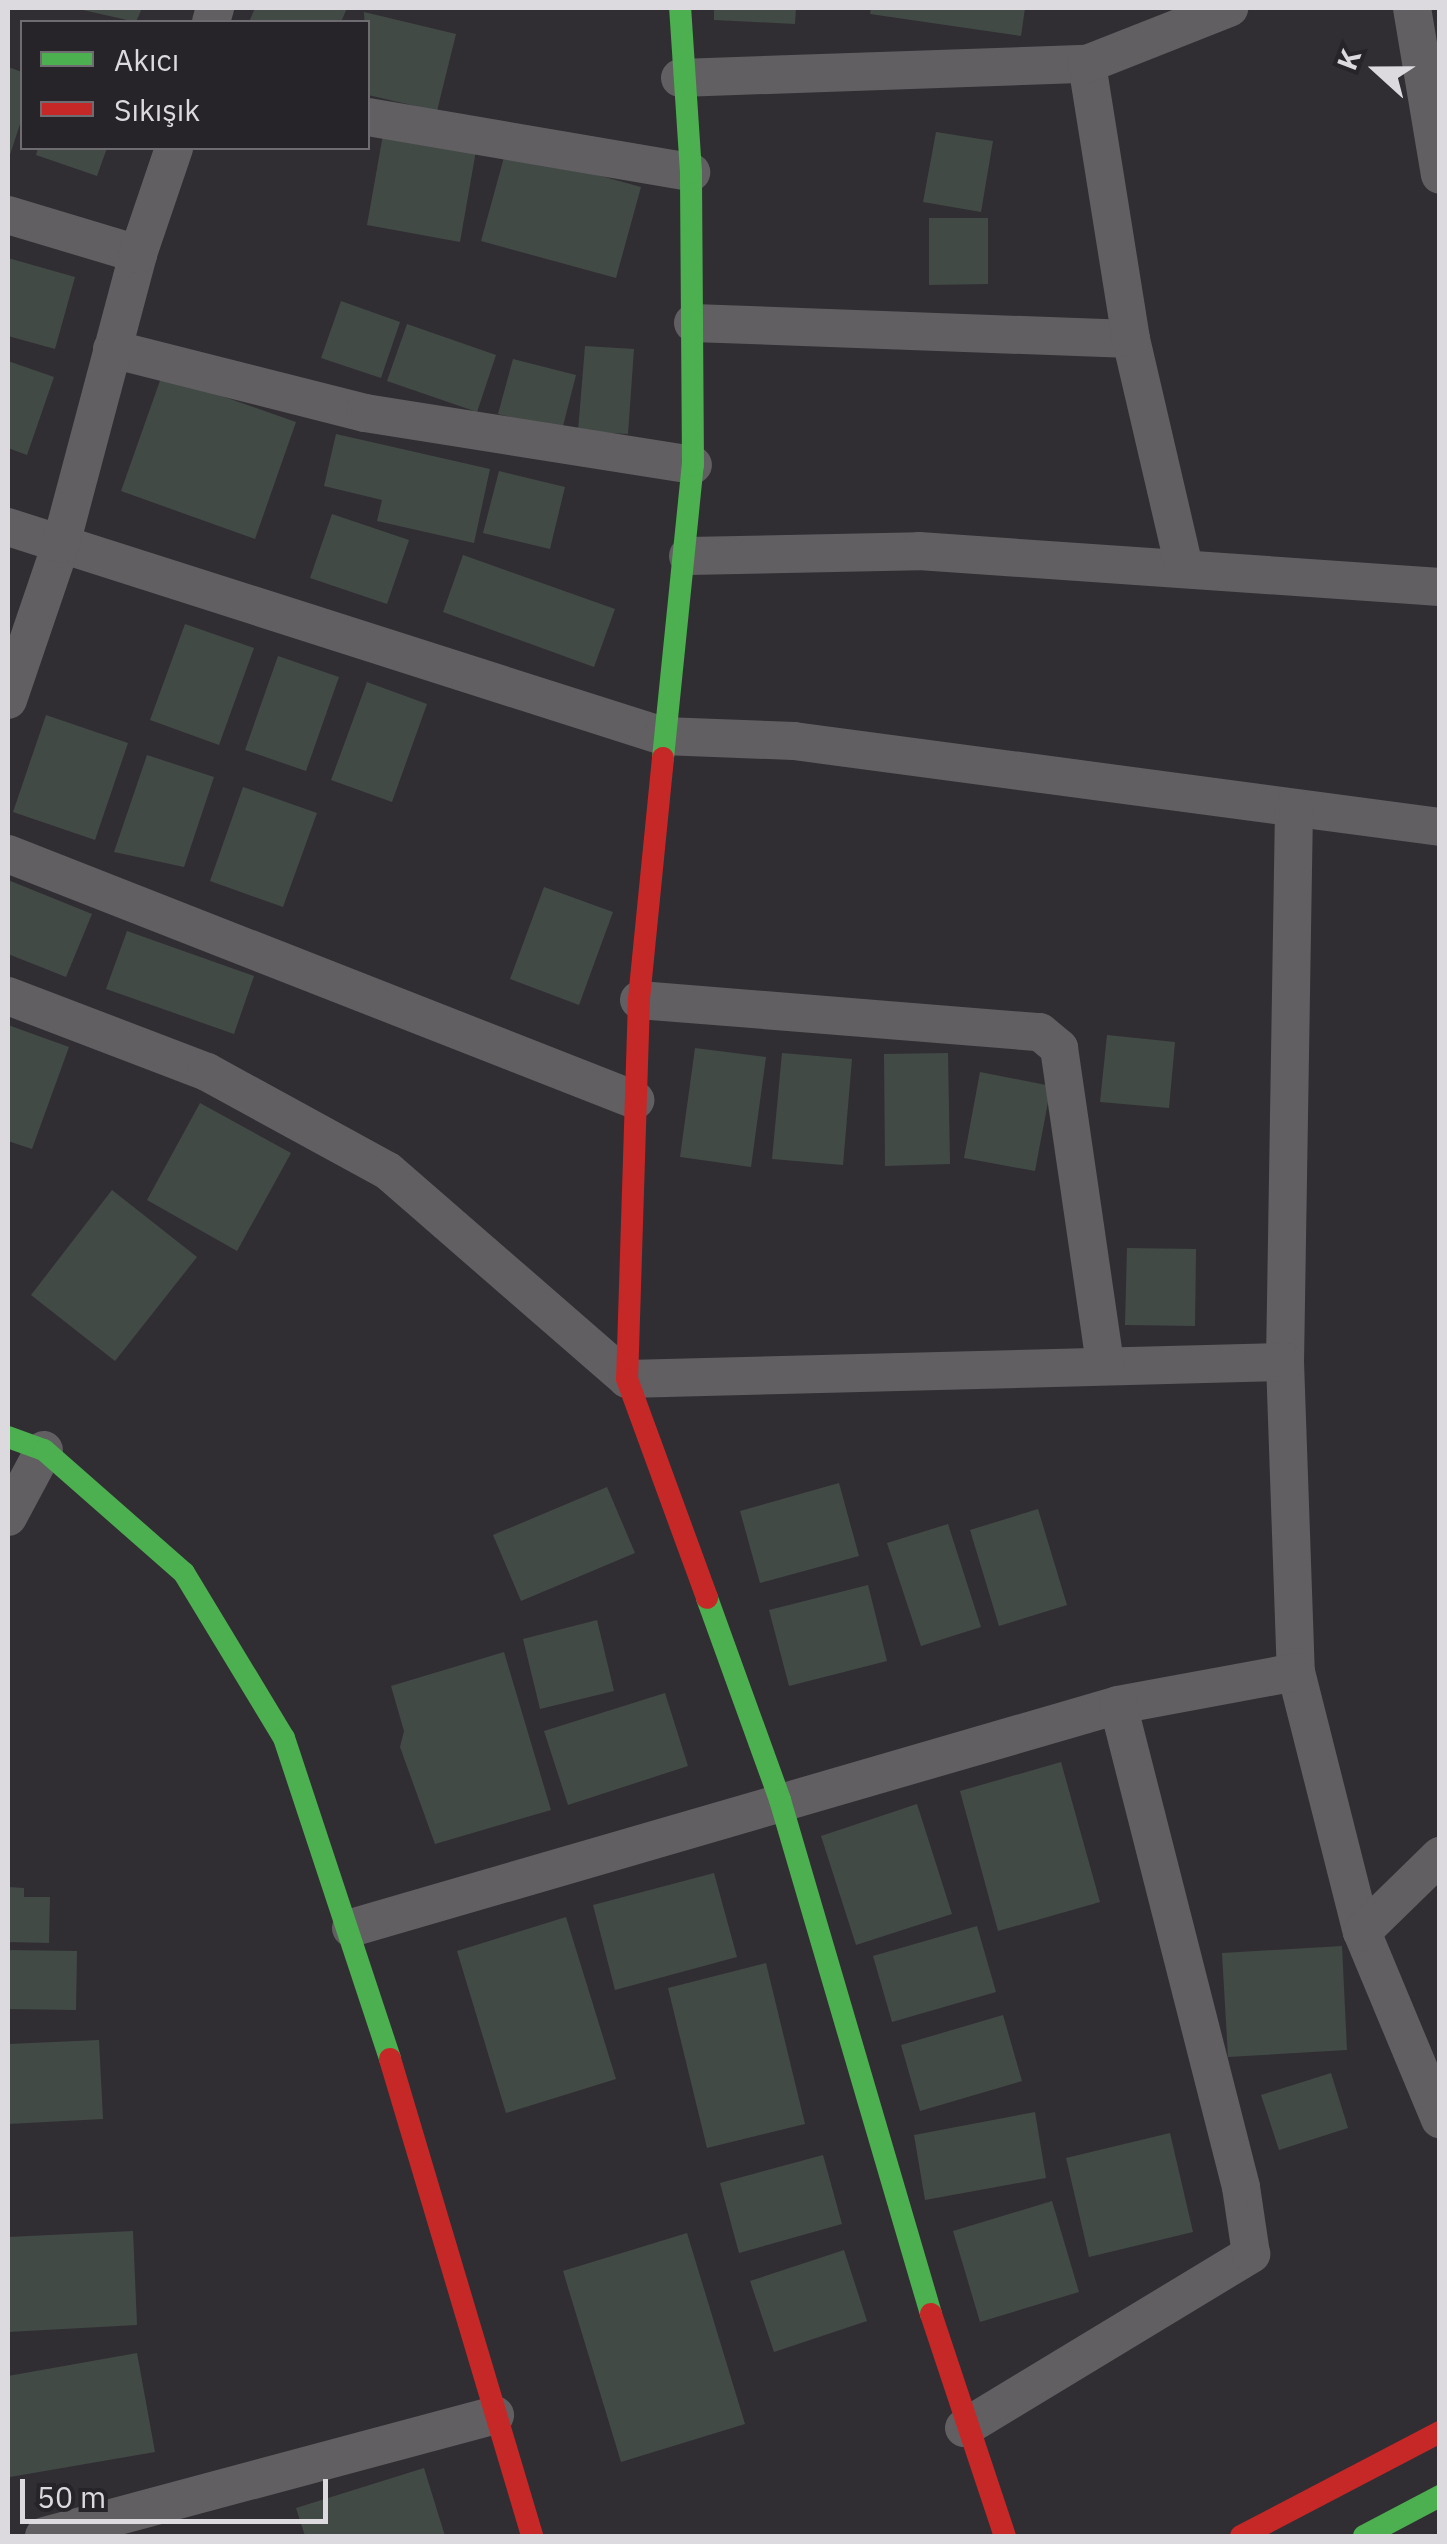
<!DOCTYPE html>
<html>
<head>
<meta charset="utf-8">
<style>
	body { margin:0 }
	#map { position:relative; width:1447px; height:2544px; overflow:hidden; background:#302e32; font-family:"IBM Plex Sans",sans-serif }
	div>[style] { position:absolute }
	.building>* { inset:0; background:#424a46 }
	.street>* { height:38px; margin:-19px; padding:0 19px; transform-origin:19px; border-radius:19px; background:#615f62 }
	.fast>* { height:22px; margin:-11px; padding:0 11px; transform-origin:11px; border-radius:11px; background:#4caf50 }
	.jam>* { height:22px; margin:-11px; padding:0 11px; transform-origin:11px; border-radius:11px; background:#c62828 }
	span { translate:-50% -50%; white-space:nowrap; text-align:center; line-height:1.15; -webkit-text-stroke:8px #262329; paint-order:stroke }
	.frame { position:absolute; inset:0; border:10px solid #dcdade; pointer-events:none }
	.legend { position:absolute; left:20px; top:20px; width:350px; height:130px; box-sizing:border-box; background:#262329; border:2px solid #6f6c71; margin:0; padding:12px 18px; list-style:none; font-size:30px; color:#dcdade }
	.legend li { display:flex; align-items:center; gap:20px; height:50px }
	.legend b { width:50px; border:2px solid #6f6c71 }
	.north { position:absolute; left:1327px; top:20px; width:100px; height:100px; -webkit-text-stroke:8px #262329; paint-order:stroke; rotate:291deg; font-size:28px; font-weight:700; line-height:40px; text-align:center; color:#dcdade }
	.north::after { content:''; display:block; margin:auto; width:35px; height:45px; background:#dcdade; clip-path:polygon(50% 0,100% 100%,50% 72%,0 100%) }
	.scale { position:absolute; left:20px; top:2479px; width:308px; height:45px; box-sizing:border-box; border:5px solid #dcdade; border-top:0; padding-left:12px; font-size:30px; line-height:35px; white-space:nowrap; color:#dcdade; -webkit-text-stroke:8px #262329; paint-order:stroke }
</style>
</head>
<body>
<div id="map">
	<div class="building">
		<div style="clip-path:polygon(74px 8px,142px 8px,136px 22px)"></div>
		<div style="clip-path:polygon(255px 8px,347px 8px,341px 22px,249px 22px)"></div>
		<div style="clip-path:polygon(714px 8px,796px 8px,795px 24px,714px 20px)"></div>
		<div style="clip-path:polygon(871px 8px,1025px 8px,1021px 36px,870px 14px)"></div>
		<div style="clip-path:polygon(364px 12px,456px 34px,437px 111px,368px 95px)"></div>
		<div style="clip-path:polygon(8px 67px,22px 72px,22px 118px,8px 161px)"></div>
		<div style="clip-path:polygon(384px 129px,477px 145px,460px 242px,367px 225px)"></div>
		<div style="clip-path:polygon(936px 132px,993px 141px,981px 212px,923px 202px)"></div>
		<div style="clip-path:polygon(38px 148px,107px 148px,97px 176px,36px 155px)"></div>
		<div style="clip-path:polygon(506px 150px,641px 187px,616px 278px,481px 241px)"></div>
		<div style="clip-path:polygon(929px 218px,988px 218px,988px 284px,929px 285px)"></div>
		<div style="clip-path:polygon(8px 258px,75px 277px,55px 349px,8px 336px)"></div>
		<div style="clip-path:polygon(341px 301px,400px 322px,381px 378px,321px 358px)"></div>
		<div style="clip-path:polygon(407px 324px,496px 355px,477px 412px,387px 381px)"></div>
		<div style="clip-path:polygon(585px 346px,634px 349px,628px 434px,578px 431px)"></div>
		<div style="clip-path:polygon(513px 359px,576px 375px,562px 430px,498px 414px)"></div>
		<div style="clip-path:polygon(8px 361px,54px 377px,27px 455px,8px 448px)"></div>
		<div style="clip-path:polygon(162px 375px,296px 422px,255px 539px,121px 491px)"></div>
		<div style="clip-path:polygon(336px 434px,490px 469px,474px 543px,377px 521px,382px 500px,324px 486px)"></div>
		<div style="clip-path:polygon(499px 471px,565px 487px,550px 549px,483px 533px)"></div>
		<div style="clip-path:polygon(332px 514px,409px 540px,387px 604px,310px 578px)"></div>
		<div style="clip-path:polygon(463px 555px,615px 609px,594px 667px,443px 612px)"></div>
		<div style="clip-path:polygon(185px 624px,254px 648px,219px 745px,150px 720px)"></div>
		<div style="clip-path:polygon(278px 656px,339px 677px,306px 771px,245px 750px)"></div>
		<div style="clip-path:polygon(367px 682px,427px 704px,392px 802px,331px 780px)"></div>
		<div style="clip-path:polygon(46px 715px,128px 743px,95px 840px,13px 812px)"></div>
		<div style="clip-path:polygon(147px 755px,214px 777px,184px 867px,114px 852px)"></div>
		<div style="clip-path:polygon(243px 787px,317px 813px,283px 907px,210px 881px)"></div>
		<div style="clip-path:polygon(8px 880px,92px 914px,66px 977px,8px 954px)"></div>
		<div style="clip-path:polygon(544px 887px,613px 912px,579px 1005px,510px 979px)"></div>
		<div style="clip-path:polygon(127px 931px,254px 976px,234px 1034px,106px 989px)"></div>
		<div style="clip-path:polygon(8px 1025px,69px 1047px,32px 1149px,8px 1141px)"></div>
		<div style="clip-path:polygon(1107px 1035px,1175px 1042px,1169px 1108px,1100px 1102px)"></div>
		<div style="clip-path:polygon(695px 1048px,766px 1057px,751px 1167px,680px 1157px)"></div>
		<div style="clip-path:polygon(782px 1053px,852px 1059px,843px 1165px,772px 1159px)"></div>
		<div style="clip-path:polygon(948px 1053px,950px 1164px,885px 1166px,884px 1054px)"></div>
		<div style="clip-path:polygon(980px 1072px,1051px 1086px,1035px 1171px,964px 1158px)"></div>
		<div style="clip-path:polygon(200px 1103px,291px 1153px,237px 1251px,147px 1200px)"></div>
		<div style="clip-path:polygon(112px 1190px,197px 1257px,115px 1361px,31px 1295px)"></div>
		<div style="clip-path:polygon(1127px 1248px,1196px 1249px,1195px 1326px,1125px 1325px)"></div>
		<div style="clip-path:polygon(839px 1483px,859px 1556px,760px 1583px,740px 1511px)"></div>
		<div style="clip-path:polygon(607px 1487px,635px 1553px,521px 1601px,493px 1535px)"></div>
		<div style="clip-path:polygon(1038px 1509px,1067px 1605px,999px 1626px,970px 1530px)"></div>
		<div style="clip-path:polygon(948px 1524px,981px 1627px,921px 1646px,887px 1543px)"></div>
		<div style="clip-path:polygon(868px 1585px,887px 1661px,789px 1686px,769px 1610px)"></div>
		<div style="clip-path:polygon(597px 1620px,614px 1691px,540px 1709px,523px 1639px)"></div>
		<div style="clip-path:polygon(504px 1652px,551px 1810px,435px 1844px,400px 1747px,404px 1731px,391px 1686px)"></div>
		<div style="clip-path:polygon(665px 1693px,688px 1766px,568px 1805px,544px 1731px)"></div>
		<div style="clip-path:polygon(1061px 1762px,1100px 1902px,998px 1931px,960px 1791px)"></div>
		<div style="clip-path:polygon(917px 1804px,952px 1914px,856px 1945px,821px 1836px)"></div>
		<div style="clip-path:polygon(714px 1873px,737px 1957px,615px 1990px,593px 1905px)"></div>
		<div style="clip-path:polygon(8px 1887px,24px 1888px,24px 1897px,50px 1897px,49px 1943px,8px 1942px)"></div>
		<div style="clip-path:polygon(566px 1917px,616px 2079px,506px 2113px,457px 1951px)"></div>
		<div style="clip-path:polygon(977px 1926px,996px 1992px,892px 2022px,873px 1956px)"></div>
		<div style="clip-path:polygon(1342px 1946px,1347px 2050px,1228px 2057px,1222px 1953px)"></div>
		<div style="clip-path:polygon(8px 1950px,77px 1951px,76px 2010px,8px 2009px)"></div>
		<div style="clip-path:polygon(766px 1963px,805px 2124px,707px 2148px,668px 1988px)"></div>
		<div style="clip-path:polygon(1003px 2015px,1022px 2081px,920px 2111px,901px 2045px)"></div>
		<div style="clip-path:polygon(99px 2040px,103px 2119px,8px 2124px,8px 2044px)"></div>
		<div style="clip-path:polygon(1331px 2073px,1348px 2128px,1279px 2150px,1261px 2095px)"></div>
		<div style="clip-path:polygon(1035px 2112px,1046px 2178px,925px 2200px,914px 2135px)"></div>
		<div style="clip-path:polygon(1170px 2133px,1193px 2232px,1089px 2257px,1066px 2158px)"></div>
		<div style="clip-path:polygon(823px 2155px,842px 2224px,739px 2253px,720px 2183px)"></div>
		<div style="clip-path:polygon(1052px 2201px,1079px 2292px,980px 2322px,953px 2231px)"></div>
		<div style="clip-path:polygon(133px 2231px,137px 2325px,8px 2332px,8px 2237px)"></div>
		<div style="clip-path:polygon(687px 2233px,745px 2424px,621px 2462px,563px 2271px)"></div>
		<div style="clip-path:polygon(844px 2250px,867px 2321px,774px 2352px,750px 2281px)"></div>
		<div style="clip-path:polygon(137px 2353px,155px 2452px,10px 2477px,8px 2376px)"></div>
		<div style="clip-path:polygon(424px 2468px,445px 2536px,305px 2536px,296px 2508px)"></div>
	</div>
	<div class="street">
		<div style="left:1412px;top:8px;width:169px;rotate:80.5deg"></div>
		<div style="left:211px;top:22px;width:15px;rotate:-74deg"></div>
		<div style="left:680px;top:78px;width:407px;rotate:-2deg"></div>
		<div style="left:368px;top:117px;width:328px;rotate:9.7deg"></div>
		<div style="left:8px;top:215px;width:136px;rotate:16.7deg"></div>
		<div style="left:693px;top:323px;width:438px;rotate:2.1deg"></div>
		<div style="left:112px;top:349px;width:261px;rotate:14.2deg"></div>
		<div style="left:365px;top:413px;width:332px;rotate:9deg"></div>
		<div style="left:8px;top:527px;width:688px;rotate:17.7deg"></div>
		<div style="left:663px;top:736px;width:131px;rotate:2.2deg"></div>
		<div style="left:794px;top:741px;width:652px;rotate:7.58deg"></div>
		<div style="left:688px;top:556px;width:231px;rotate:-1.2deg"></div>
		<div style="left:919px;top:551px;width:522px;rotate:3.95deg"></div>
		<div style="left:1184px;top:567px;width:234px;rotate:-103.1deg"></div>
		<div style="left:1131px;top:339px;width:278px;rotate:-99.1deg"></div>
		<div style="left:1087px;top:64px;width:153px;rotate:-21.5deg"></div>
		<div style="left:8px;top:700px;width:165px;rotate:-71.2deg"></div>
		<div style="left:61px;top:544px;width:300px;rotate:-75.1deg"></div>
		<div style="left:138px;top:254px;width:112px;rotate:-71.2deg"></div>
		<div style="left:1294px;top:808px;width:554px;rotate:90.93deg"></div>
		<div style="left:1285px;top:1362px;width:310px;rotate:88deg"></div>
		<div style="left:1296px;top:1672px;width:268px;rotate:75.8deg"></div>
		<div style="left:1362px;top:1932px;width:203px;rotate:67.4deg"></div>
		<div style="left:8px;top:854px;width:674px;rotate:21.42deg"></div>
		<div style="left:8px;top:996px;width:213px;rotate:20.9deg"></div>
		<div style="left:207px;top:1072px;width:206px;rotate:28.7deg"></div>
		<div style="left:388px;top:1171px;width:317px;rotate:41deg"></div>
		<div style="left:627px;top:1379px;width:658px;rotate:-1.48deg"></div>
		<div style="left:639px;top:1000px;width:402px;rotate:4.6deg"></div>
		<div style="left:1040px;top:1032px;width:25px;rotate:40deg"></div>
		<div style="left:1059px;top:1048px;width:317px;rotate:81.7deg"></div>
		<div style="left:8px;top:1517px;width:76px;rotate:-61.8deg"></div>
		<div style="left:351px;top:1928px;width:799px;rotate:-16.21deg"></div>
		<div style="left:1118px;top:1705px;width:181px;rotate:-10.5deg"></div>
		<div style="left:1362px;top:1932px;width:109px;rotate:-44.3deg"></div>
		<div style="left:964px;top:2428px;width:336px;rotate:-31.2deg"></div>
		<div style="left:1251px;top:2254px;width:68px;rotate:-98.5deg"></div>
		<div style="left:1241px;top:2187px;width:497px;rotate:-104.3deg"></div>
		<div style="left:44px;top:2536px;width:467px;rotate:-15deg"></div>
	</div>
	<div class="fast">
		<div style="left:663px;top:758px;width:295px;rotate:-84.2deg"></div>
		<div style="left:693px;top:465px;width:293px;rotate:-90.4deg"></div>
		<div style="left:691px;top:172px;width:164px;rotate:-93.8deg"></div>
		<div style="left:8px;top:1437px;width:38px;rotate:20deg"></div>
		<div style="left:44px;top:1450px;width:186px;rotate:41.3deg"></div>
		<div style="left:184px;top:1573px;width:193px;rotate:58.8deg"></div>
		<div style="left:284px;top:1738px;width:338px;rotate:71.7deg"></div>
		<div style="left:707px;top:1598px;width:215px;rotate:70.1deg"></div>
		<div style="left:780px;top:1800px;width:536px;rotate:73.63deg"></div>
		<div style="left:1364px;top:2536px;width:86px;rotate:-27.8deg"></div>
	</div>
	<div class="jam">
		<div style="left:663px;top:758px;width:243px;rotate:95.7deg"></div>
		<div style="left:639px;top:1000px;width:379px;rotate:91.8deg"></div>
		<div style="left:627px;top:1379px;width:233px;rotate:69.9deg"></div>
		<div style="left:390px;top:2059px;width:498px;rotate:73.4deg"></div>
		<div style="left:931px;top:2314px;width:234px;rotate:71.6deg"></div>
		<div style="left:1241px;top:2536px;width:225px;rotate:-27.6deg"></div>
	</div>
	<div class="frame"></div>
	<ul class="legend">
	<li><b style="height:12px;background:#4caf50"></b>Akıcı</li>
	<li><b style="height:12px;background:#c62828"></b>Sıkışık</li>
	</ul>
	<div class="north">K</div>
	<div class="scale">50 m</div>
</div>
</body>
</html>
